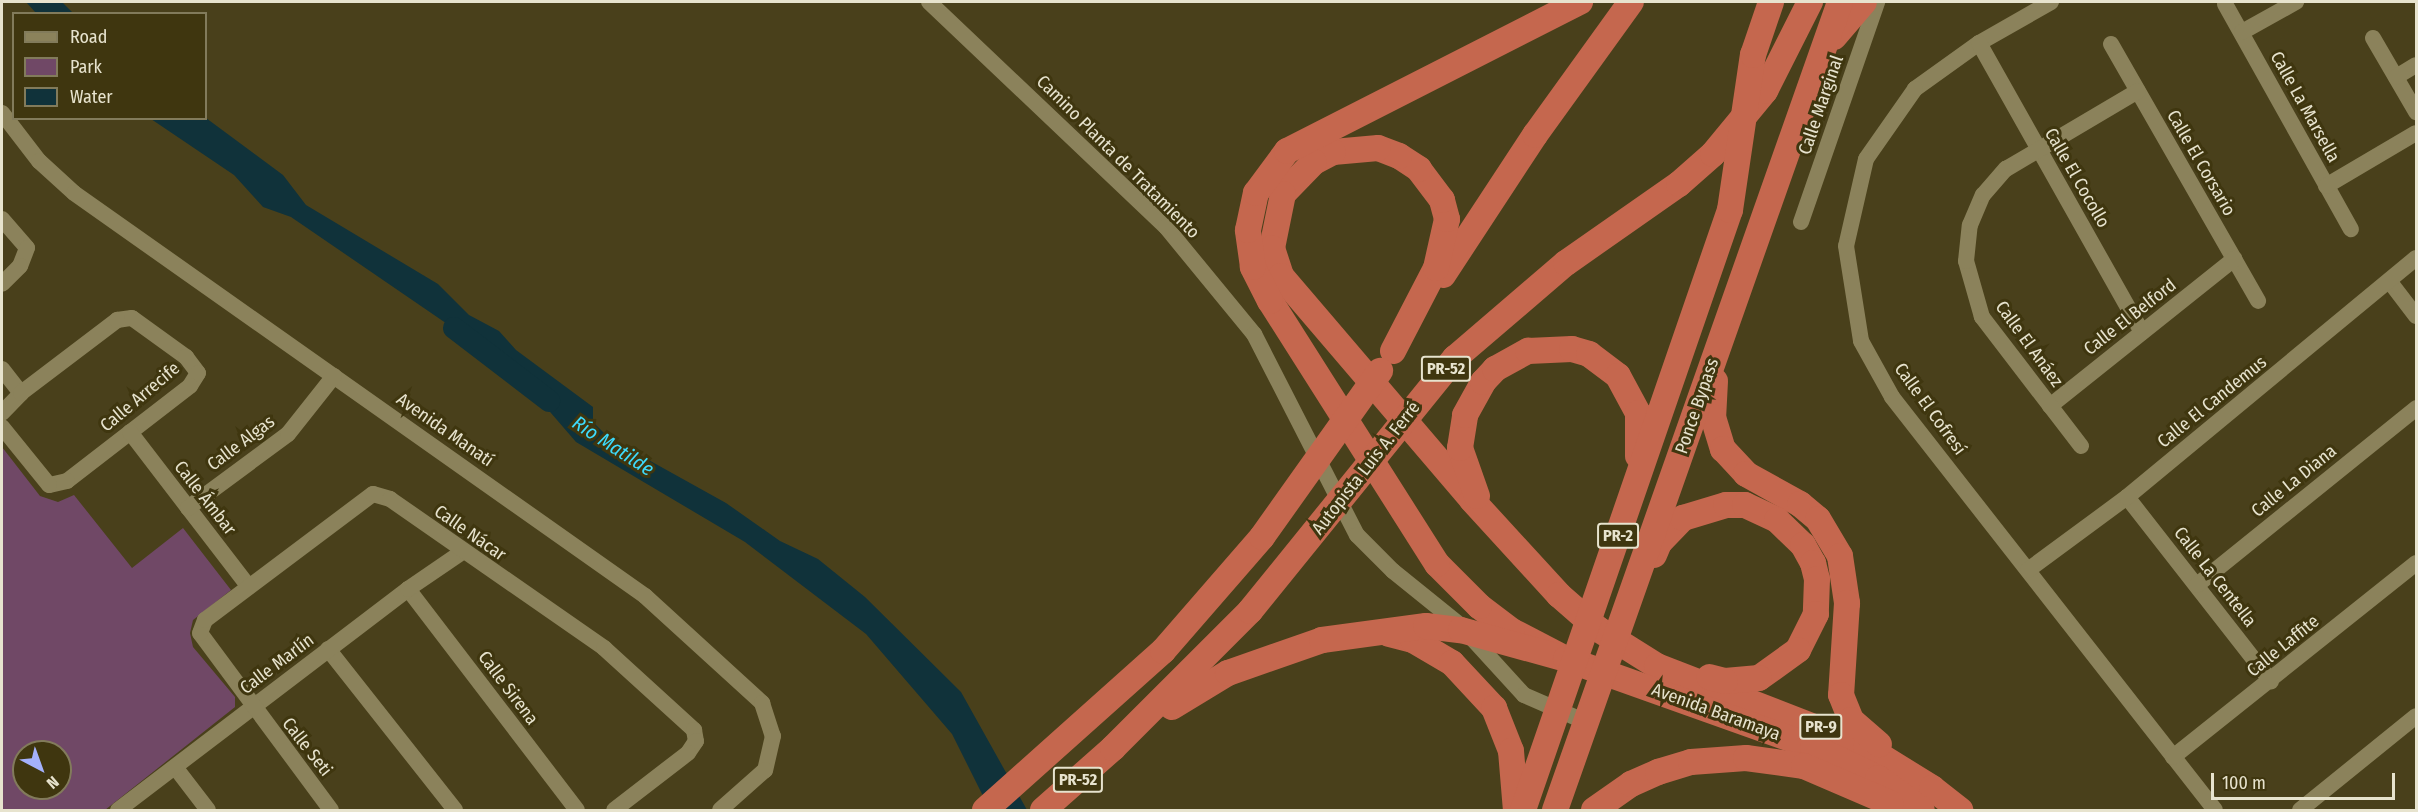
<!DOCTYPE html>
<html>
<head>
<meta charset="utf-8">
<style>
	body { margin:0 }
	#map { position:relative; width:2418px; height:812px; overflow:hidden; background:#49401b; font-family:"Fira Sans Condensed",sans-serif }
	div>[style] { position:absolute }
	.green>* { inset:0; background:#704866 }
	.water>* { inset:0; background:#10323a }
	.river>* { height:22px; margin:-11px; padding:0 11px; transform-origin:11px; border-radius:11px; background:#10323a }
	.minor>* { height:16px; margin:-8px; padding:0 8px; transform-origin:8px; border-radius:8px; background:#8b825b }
	.highway>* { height:26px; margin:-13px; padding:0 13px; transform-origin:13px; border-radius:13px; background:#c5674e }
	span { translate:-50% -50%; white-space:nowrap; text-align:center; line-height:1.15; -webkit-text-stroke:6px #3f360f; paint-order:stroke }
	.shield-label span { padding:2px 4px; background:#3f360f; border:2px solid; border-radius:4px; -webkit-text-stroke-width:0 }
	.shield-label { font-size:16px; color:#e7e3ce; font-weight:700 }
	.street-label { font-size:18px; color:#e7e3ce }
	.water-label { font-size:20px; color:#3ddbfd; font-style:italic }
	.frame { position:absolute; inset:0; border:3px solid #e7e3ce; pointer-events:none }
	.legend { position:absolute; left:12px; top:12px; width:195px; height:108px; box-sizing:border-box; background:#3f360f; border:2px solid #827b5b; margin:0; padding:8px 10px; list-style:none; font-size:18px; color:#e7e3ce }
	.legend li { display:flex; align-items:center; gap:12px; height:30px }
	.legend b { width:30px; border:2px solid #827b5b }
	.north { position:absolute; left:12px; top:740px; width:60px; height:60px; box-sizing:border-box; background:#3f360f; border:2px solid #827b5b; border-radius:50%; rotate:139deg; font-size:16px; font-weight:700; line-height:24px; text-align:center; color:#e7e3ce }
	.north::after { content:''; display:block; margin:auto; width:21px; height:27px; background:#a4b1fc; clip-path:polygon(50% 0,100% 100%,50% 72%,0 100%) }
	.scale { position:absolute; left:2211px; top:773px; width:184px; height:27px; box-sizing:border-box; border:3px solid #e7e3ce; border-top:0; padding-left:8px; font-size:18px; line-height:21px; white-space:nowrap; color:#e7e3ce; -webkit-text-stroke:4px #3f360f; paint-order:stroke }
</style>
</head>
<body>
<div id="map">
	<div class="green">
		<div style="clip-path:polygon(evenodd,2px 447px,40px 496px,58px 502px,74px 495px,132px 568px,183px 528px,231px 590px,193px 620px,190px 633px,193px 647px,235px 697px,235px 707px,105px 810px,2px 810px,2px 447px,24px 752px,60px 752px,60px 788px,24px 788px,24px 752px)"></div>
	</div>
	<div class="water">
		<div style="clip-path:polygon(26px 2px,62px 2px,73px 13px,36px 13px)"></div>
		<div style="clip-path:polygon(206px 118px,283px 175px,306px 205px,438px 284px,469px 315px,499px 331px,516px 350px,593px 407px,593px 422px,609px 438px,726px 503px,780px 541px,818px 559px,865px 597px,961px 692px,1027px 810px,990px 810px,952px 734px,866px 634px,745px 542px,576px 442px,513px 369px,291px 217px,263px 207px,234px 175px,151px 119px)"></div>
	</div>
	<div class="river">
		<div style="left:454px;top:328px;width:120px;rotate:37.5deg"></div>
	</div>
	<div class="minor">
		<div style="left:929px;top:2px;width:327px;rotate:43.5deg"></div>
		<div style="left:1166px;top:227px;width:139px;rotate:50.6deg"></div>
		<div style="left:1254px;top:334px;width:226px;rotate:62.9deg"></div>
		<div style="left:1357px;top:535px;width:51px;rotate:45deg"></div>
		<div style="left:1393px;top:571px;width:86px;rotate:38.9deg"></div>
		<div style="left:1460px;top:625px;width:95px;rotate:47.6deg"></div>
		<div style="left:1524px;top:695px;width:68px;rotate:23.5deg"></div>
		<div style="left:2051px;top:2px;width:83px;rotate:150.3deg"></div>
		<div style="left:1979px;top:43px;width:79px;rotate:144.3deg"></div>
		<div style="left:1915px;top:89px;width:85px;rotate:125deg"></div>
		<div style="left:1866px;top:159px;width:89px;rotate:102.9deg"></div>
		<div style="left:1846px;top:246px;width:96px;rotate:81deg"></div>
		<div style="left:1861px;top:341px;width:64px;rotate:61deg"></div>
		<div style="left:1892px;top:397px;width:524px;rotate:51.97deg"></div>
		<div style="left:2225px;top:4px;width:258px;rotate:60.8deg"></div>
		<div style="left:2242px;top:32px;width:62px;rotate:-29.1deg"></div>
		<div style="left:2373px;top:38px;width:86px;rotate:59.8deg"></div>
		<div style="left:1979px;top:43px;width:332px;rotate:60.6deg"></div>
		<div style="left:2111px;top:44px;width:296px;rotate:60.2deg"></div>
		<div style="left:2396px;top:77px;width:23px;rotate:-31deg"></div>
		<div style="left:2px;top:113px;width:61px;rotate:52.4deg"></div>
		<div style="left:39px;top:161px;width:47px;rotate:42.4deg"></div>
		<div style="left:74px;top:193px;width:699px;rotate:35.21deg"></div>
		<div style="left:645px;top:596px;width:159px;rotate:42.4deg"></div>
		<div style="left:762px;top:703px;width:35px;rotate:72deg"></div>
		<div style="left:773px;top:736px;width:35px;rotate:103deg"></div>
		<div style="left:765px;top:770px;width:60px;rotate:138.4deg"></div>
		<div style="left:2326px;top:186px;width:104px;rotate:-30.5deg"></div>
		<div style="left:2px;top:219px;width:38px;rotate:49deg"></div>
		<div style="left:27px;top:248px;width:19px;rotate:111deg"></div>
		<div style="left:20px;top:266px;width:25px;rotate:135deg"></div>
		<div style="left:1801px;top:222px;width:233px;rotate:-70.9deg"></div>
		<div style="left:2390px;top:282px;width:43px;rotate:52.6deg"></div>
		<div style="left:2px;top:369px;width:31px;rotate:52deg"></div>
		<div style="left:2050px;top:406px;width:236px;rotate:-38.6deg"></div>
		<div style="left:2px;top:413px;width:28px;rotate:-46deg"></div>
		<div style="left:21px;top:393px;width:121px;rotate:-37.2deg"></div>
		<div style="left:117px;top:320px;width:15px;rotate:-8deg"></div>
		<div style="left:132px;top:318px;width:67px;rotate:35.8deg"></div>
		<div style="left:186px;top:357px;width:20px;rotate:53deg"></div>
		<div style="left:198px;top:373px;width:15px;rotate:122deg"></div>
		<div style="left:190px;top:386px;width:155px;rotate:142.3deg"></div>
		<div style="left:67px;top:481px;width:18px;rotate:167deg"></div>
		<div style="left:49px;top:485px;width:75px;rotate:-129deg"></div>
		<div style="left:130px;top:432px;width:195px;rotate:52.5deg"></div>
		<div style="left:2081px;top:446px;width:163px;rotate:-127.5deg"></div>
		<div style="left:1982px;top:317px;width:58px;rotate:-105.9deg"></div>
		<div style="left:1966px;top:261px;width:36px;rotate:-84deg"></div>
		<div style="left:1970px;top:225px;width:33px;rotate:-67deg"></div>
		<div style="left:1983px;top:195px;width:35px;rotate:-49deg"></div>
		<div style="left:2006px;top:169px;width:153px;rotate:-30.6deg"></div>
		<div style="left:2127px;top:497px;width:234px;rotate:52deg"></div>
		<div style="left:188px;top:508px;width:124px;rotate:-36.5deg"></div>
		<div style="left:288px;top:434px;width:74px;rotate:-51.6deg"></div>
		<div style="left:2028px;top:570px;width:123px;rotate:-36.4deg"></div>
		<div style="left:2127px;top:497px;width:375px;rotate:-39.6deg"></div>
		<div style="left:2197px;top:585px;width:282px;rotate:-38.9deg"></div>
		<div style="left:408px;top:589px;width:278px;rotate:52.6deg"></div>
		<div style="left:328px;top:649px;width:205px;rotate:51.7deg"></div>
		<div style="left:2173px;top:757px;width:311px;rotate:-38.6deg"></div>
		<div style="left:175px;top:767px;width:54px;rotate:52.5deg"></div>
		<div style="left:118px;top:810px;width:365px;rotate:-37.3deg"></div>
		<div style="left:408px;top:589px;width:65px;rotate:-34.4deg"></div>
		<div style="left:331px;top:810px;width:220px;rotate:-126.5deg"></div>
		<div style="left:200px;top:633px;width:14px;rotate:-69deg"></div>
		<div style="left:205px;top:620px;width:210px;rotate:-36.9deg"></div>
		<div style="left:373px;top:494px;width:18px;rotate:16deg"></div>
		<div style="left:390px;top:499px;width:261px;rotate:34.8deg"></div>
		<div style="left:604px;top:648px;width:122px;rotate:42.3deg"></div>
		<div style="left:694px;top:730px;width:11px;rotate:80deg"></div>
		<div style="left:696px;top:741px;width:14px;rotate:124deg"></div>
		<div style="left:688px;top:753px;width:93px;rotate:142.4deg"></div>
		<div style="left:2300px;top:810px;width:149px;rotate:-39deg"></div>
	</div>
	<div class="highway">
		<div style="left:1834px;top:37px;width:46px;rotate:-49.4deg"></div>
		<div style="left:1443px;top:275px;width:168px;rotate:-56.7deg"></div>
		<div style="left:1535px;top:135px;width:164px;rotate:-54.2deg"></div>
		<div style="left:1393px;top:351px;width:93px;rotate:-62.6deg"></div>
		<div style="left:1436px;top:268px;width:50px;rotate:-77.3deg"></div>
		<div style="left:1447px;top:219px;width:20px;rotate:-105deg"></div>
		<div style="left:1442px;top:200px;width:39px;rotate:-127deg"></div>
		<div style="left:1419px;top:169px;width:24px;rotate:-147deg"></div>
		<div style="left:1399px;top:156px;width:22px;rotate:-159deg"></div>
		<div style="left:1378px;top:148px;width:45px;rotate:174.9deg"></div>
		<div style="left:1333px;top:152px;width:21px;rotate:152deg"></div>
		<div style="left:1314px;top:162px;width:45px;rotate:134.1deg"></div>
		<div style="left:1283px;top:194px;width:55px;rotate:101.5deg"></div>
		<div style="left:1272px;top:248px;width:29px;rotate:72deg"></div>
		<div style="left:1281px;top:276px;width:294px;rotate:49.5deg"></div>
		<div style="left:1472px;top:500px;width:129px;rotate:47.5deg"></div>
		<div style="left:1559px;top:595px;width:52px;rotate:41.1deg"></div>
		<div style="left:1598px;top:629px;width:70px;rotate:32.1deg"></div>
		<div style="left:1657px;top:666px;width:224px;rotate:21.2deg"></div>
		<div style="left:1866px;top:747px;width:78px;rotate:31.8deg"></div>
		<div style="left:1932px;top:788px;width:36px;rotate:38deg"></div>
		<div style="left:1715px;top:381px;width:36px;rotate:93deg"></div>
		<div style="left:1713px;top:417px;width:34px;rotate:73deg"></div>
		<div style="left:1723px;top:449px;width:34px;rotate:47deg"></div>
		<div style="left:1746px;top:474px;width:62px;rotate:29.1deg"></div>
		<div style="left:1800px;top:504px;width:23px;rotate:40deg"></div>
		<div style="left:1818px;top:519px;width:43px;rotate:59.3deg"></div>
		<div style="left:1840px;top:556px;width:48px;rotate:81.5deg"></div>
		<div style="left:1847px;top:603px;width:92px;rotate:93.7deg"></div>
		<div style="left:1841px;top:695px;width:27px;rotate:68deg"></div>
		<div style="left:1851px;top:720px;width:37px;rotate:41deg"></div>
		<div style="left:1477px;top:496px;width:51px;rotate:-109.5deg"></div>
		<div style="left:1460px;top:448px;width:33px;rotate:-81deg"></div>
		<div style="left:1465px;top:415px;width:38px;rotate:-61deg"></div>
		<div style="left:1483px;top:382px;width:18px;rotate:-47deg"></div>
		<div style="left:1495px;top:369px;width:38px;rotate:-29deg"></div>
		<div style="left:1528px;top:351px;width:44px;rotate:-2.6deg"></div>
		<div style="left:1572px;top:349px;width:18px;rotate:16deg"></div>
		<div style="left:1589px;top:354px;width:36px;rotate:37deg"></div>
		<div style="left:1618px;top:376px;width:42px;rotate:61.6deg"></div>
		<div style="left:1638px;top:413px;width:43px;rotate:90deg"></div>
		<div style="left:1654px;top:555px;width:13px;rotate:-67deg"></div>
		<div style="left:1659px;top:543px;width:35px;rotate:-46deg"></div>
		<div style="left:1683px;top:518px;width:45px;rotate:-16.8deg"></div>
		<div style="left:1726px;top:505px;width:19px"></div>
		<div style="left:1745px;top:505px;width:35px;rotate:25deg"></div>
		<div style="left:1777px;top:520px;width:36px;rotate:44deg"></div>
		<div style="left:1803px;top:545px;width:21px;rotate:61deg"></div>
		<div style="left:1813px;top:563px;width:16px;rotate:76deg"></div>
		<div style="left:1817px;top:579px;width:35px;rotate:92deg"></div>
		<div style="left:1816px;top:614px;width:40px;rotate:116.6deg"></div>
		<div style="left:1798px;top:650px;width:48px;rotate:144.3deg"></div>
		<div style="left:1759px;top:678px;width:34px;rotate:175deg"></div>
		<div style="left:1725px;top:681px;width:16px;rotate:-166deg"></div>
		<div style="left:1389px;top:634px;width:25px;rotate:14deg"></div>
		<div style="left:1413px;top:640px;width:45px;rotate:30.5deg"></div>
		<div style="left:1452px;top:663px;width:62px;rotate:47deg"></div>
		<div style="left:1494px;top:708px;width:46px;rotate:68.4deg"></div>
		<div style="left:1511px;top:751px;width:59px;rotate:85.2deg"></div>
		<div style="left:1566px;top:659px;width:61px;rotate:-152.6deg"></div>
		<div style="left:1512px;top:631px;width:41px;rotate:-142.9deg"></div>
		<div style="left:1479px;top:606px;width:59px;rotate:-135deg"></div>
		<div style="left:1437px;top:564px;width:312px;rotate:-122.4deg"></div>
		<div style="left:1270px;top:301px;width:38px;rotate:-117deg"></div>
		<div style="left:1253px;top:267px;width:37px;rotate:-98deg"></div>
		<div style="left:1248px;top:230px;width:38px;rotate:-78deg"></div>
		<div style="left:1256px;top:193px;width:52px;rotate:-53.6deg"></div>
		<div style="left:1287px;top:151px;width:329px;rotate:-27deg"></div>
		<div style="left:1172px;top:707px;width:66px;rotate:-31.3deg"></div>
		<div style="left:1228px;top:673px;width:100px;rotate:-19.3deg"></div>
		<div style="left:1322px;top:640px;width:105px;rotate:-7.7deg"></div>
		<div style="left:1426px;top:626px;width:35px;rotate:7deg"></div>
		<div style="left:1461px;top:630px;width:109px;rotate:15.4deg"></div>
		<div style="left:1566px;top:659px;width:262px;rotate:19.6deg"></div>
		<div style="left:1813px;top:747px;width:72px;rotate:25.5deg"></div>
		<div style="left:1878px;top:778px;width:54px;rotate:36deg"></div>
		<div style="left:985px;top:810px;width:239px;rotate:-41.8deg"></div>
		<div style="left:1163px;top:651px;width:151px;rotate:-49deg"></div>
		<div style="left:1262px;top:537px;width:204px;rotate:-54.6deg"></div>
		<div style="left:1043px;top:810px;width:94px;rotate:-41.5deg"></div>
		<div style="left:1113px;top:748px;width:194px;rotate:-45deg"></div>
		<div style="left:1250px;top:611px;width:326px;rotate:-51deg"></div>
		<div style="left:1455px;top:358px;width:146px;rotate:-40.6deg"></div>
		<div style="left:1566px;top:263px;width:138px;rotate:-35deg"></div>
		<div style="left:1679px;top:184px;width:45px;rotate:-41.4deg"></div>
		<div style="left:1713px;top:154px;width:82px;rotate:-50.5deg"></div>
		<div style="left:1765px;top:91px;width:100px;rotate:-63.2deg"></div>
		<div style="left:1523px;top:810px;width:635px;rotate:-70.97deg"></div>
		<div style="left:1730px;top:210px;width:157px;rotate:-81.6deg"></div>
		<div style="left:1753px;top:55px;width:56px;rotate:-71.2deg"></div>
		<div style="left:1555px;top:810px;width:857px;rotate:-70.57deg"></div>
		<div style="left:1594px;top:810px;width:45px;rotate:-35.1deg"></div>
		<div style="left:1631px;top:784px;width:30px;rotate:-24deg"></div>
		<div style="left:1658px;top:772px;width:34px;rotate:-17deg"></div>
		<div style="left:1691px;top:762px;width:55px;rotate:-4.2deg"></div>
		<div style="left:1746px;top:758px;width:59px;rotate:7.9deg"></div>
		<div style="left:1804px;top:766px;width:94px;rotate:23.3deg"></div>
	</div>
	<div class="shield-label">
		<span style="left:1446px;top:369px">PR-52</span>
		<span style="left:1618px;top:536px">PR-2</span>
		<span style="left:1821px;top:727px">PR-9</span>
		<span style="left:1078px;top:780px">PR-52</span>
	</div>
	<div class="street-label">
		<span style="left:1821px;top:105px;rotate:-71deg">Calle Marginal</span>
		<span style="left:2305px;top:107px;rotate:61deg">Calle La Marsella</span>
		<span style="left:1118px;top:157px;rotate:45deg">Camino Planta de Tratamiento</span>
		<span style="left:2201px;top:163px;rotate:60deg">Calle El Corsario</span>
		<span style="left:2077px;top:178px;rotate:60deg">Calle El Cocollo</span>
		<span style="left:2130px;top:317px;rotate:-38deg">Calle El Belford</span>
		<span style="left:2029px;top:344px;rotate:54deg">Calle El Anáez</span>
		<span style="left:140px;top:397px;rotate:-40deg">Calle Arrecife</span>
		<span style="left:2212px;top:402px;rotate:-39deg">Calle El Candemus</span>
		<span style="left:1697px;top:406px;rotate:-71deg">Ponce Bypass</span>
		<span style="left:1930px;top:409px;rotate:54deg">Calle El Cofresí</span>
		<span style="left:445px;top:430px;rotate:35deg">Avenida Manatí</span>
		<span style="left:241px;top:443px;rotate:-37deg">Calle Algas</span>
		<span style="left:1366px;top:468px;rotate:-52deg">Autopista Luis A. Ferré</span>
		<span style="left:2294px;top:481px;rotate:-39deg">Calle La Diana</span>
		<span style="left:205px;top:498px;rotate:52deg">Calle Ámbar</span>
		<span style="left:470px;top:533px;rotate:35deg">Calle Nácar</span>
		<span style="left:2215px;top:577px;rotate:52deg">Calle La Centella</span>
		<span style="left:2283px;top:646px;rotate:-39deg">Calle Laffite</span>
		<span style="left:277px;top:664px;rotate:-37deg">Calle Marlín</span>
		<span style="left:508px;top:688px;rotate:53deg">Calle Sirena</span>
		<span style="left:1716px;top:712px;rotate:20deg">Avenida Baramaya</span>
		<span style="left:307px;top:747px;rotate:52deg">Calle Seti</span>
	</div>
	<div class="water-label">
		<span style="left:613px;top:446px;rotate:33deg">Río Matilde</span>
	</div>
	<div class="frame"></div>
	<ul class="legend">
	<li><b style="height:8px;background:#8b825b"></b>Road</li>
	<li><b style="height:16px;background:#704866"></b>Park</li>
	<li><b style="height:16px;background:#10323a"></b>Water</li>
	</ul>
	<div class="north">N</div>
	<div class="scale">100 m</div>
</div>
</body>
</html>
